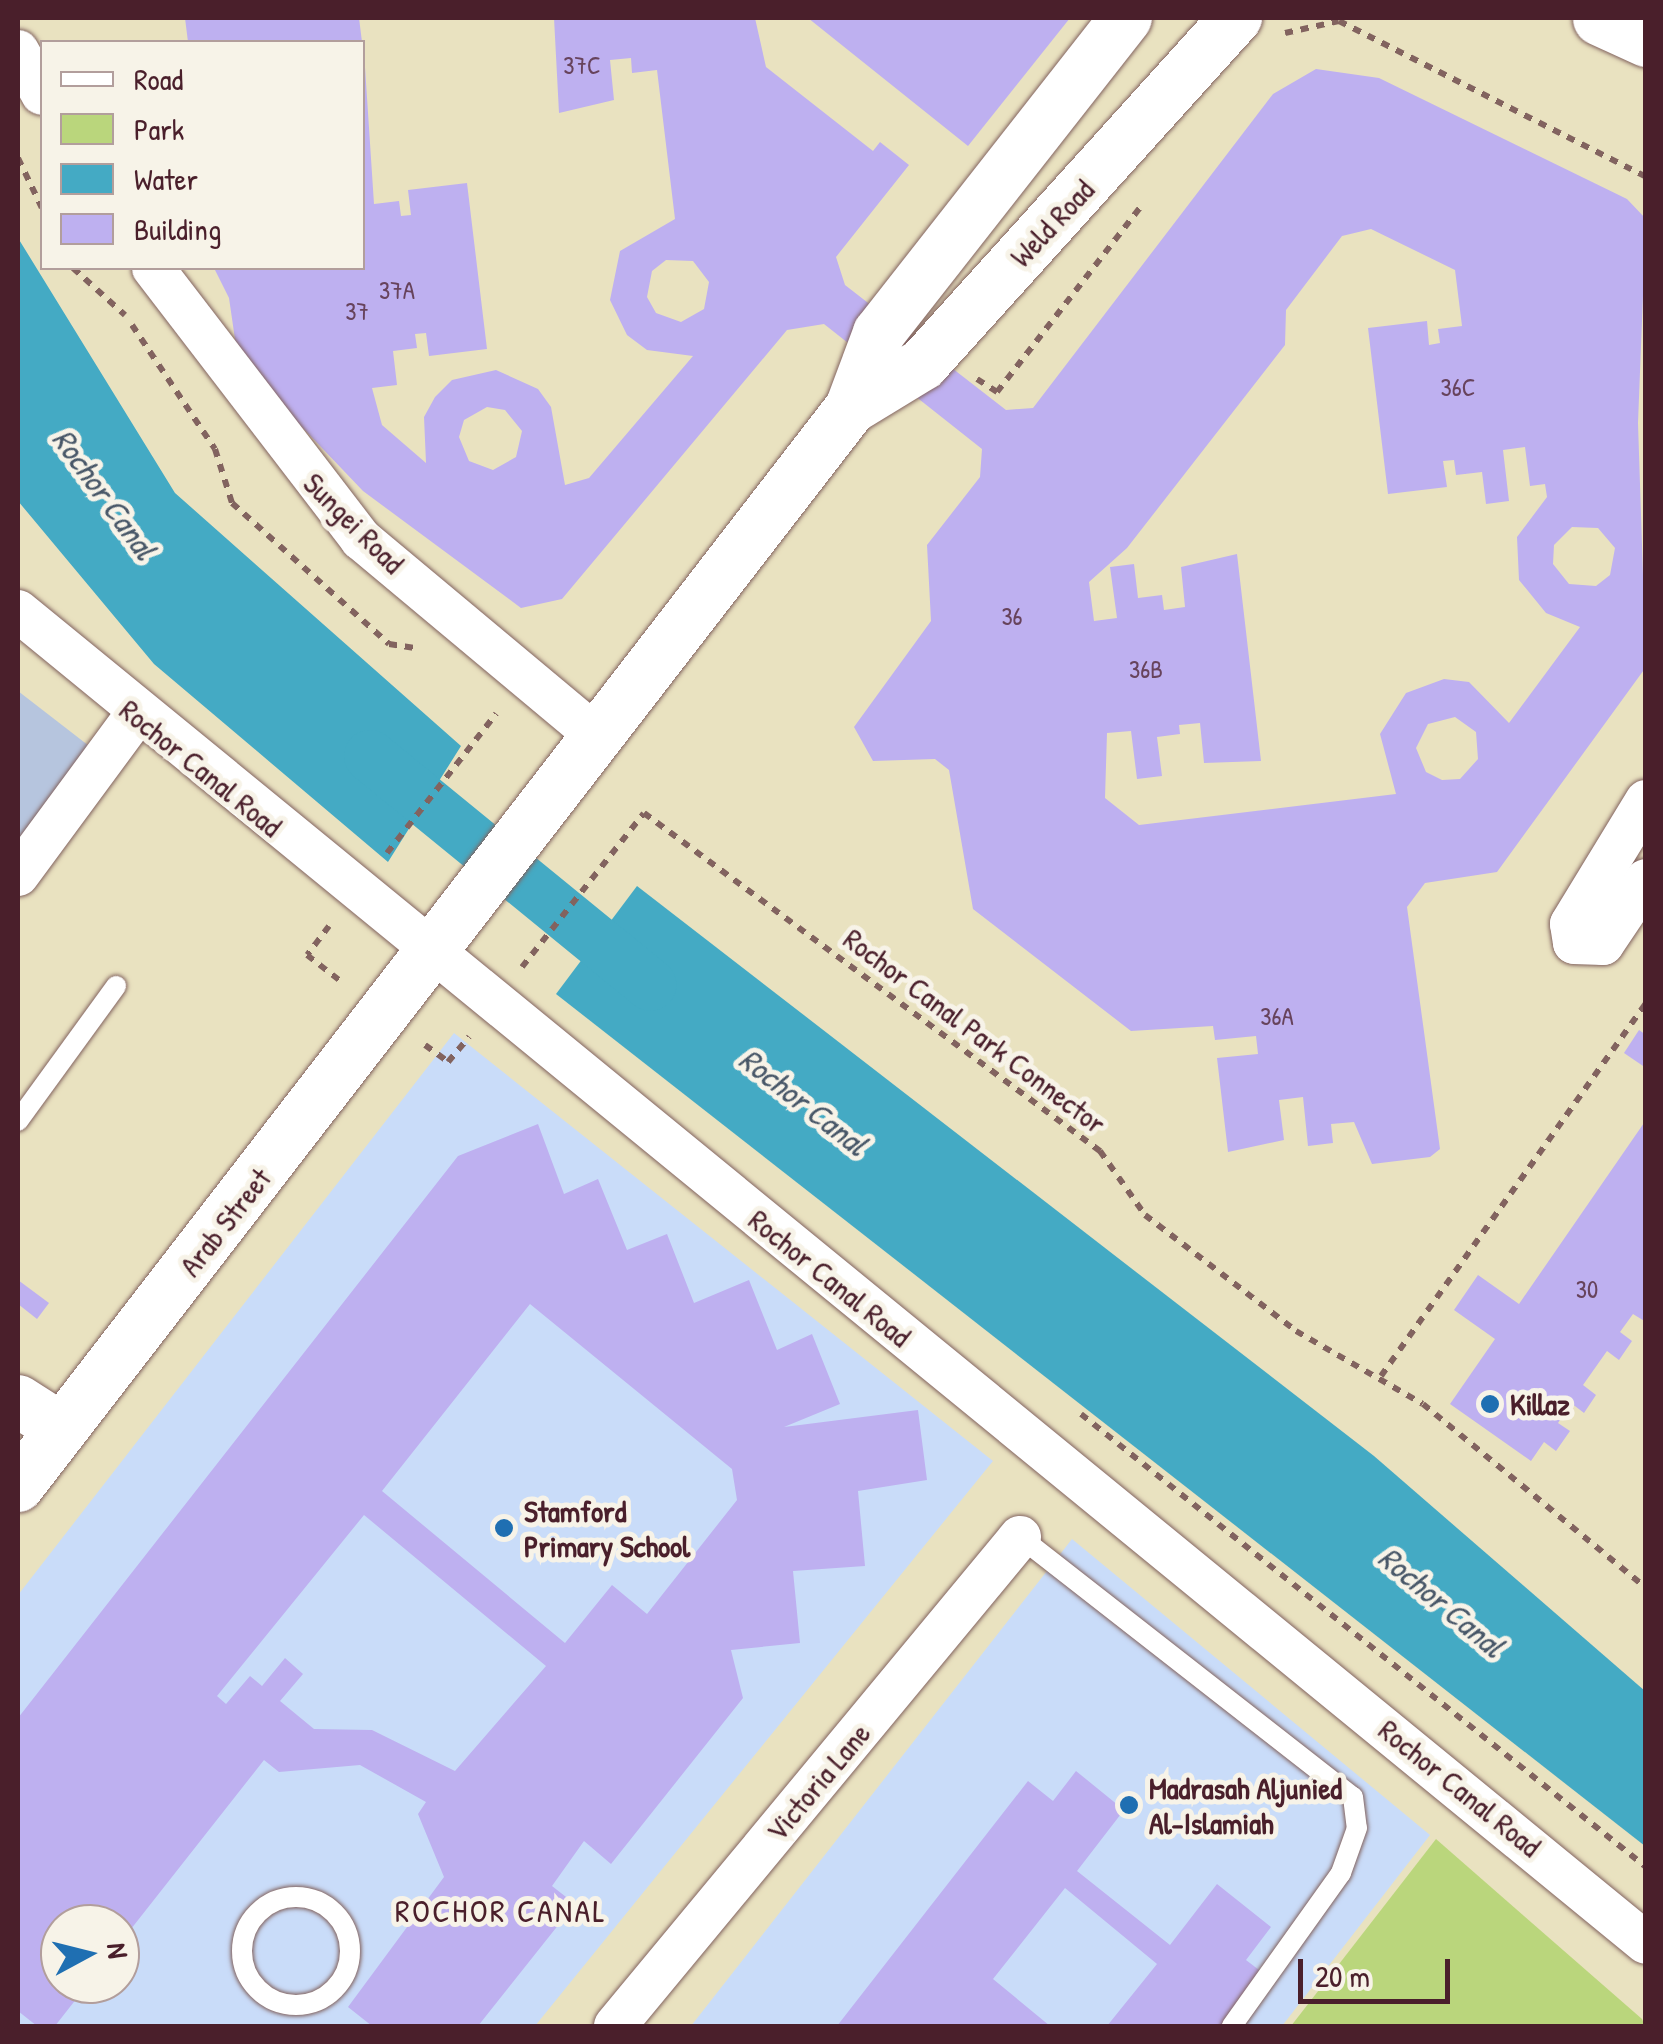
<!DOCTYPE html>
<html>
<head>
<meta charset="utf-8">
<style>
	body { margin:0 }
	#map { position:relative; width:1663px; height:2044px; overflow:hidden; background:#e9e2c0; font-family:"Patrick Hand",sans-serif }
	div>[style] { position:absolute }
	.built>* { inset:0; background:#c9dcf9 }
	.industrial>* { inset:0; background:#b6c5de }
	.green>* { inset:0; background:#bad67c }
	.water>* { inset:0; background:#44aac4 }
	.canal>* { height:52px; margin:-26px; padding:0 26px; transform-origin:26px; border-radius:26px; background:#44aac4 }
	.building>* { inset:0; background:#beb0f0 }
	.path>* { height:6px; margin-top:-3px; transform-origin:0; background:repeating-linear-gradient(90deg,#82635f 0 8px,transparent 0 16px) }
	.roads { filter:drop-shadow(0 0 2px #82635f) drop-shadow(0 0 2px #82635f) }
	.service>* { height:20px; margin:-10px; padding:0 10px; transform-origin:10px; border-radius:10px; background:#fff }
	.service>.ring { margin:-10px; padding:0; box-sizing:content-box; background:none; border:20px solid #fff; border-radius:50% }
	.minor>* { height:42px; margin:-21px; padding:0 21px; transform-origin:21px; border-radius:21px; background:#fff }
	.tertiary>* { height:52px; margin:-26px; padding:0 26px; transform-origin:26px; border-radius:26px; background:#fff }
	.primary>* { height:55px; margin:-27.5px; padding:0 27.5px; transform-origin:27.5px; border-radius:27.5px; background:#fff }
	.dots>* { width:28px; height:28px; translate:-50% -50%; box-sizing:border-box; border:5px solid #f7f3e8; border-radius:50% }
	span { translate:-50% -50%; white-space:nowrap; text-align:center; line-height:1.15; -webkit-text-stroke:10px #f7f3e8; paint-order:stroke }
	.number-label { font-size:25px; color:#67435c }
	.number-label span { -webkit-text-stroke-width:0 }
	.street-label { font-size:30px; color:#4a1f2b }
	.poi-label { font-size:30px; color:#4a1f2b; font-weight:700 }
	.left { translate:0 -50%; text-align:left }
	.water-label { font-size:32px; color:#485768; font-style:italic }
	.neighbourhood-label { font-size:32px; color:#4a1f2b; letter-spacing:2.5px }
	.frame { position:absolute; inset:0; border:20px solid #4a1f2b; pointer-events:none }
	.legend { position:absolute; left:40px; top:40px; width:325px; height:230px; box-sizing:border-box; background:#f7f3e8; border:2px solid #b29e9c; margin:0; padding:12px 18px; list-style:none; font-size:30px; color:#4a1f2b }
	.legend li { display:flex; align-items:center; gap:20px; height:50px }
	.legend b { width:50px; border:2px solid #b29e9c }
	.north { position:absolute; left:40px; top:1904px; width:100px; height:100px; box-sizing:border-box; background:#f7f3e8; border:2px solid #b29e9c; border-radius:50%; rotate:83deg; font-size:28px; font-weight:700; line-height:40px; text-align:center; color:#4a1f2b }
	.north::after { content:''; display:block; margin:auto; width:35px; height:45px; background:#1f6fb2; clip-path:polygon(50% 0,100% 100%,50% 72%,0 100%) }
	.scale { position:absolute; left:1298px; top:1959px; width:152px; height:45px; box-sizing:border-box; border:5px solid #4a1f2b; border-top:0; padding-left:12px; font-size:30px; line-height:35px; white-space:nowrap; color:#4a1f2b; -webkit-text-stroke:8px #f7f3e8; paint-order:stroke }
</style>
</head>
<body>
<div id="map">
	<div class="built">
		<div style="clip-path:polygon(evenodd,454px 1033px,993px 1461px,535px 2026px,18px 2026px,18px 1595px,454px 1033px,60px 1924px,120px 1924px,120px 1984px,60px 1984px,60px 1924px)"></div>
		<div style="clip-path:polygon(1072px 1539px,1430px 1835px,1282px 2026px,691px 2026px)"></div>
	</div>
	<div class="industrial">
		<div style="clip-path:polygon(18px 691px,93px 749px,18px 848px)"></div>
	</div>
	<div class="green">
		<div style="clip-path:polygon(1436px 1839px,1642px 2019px,1645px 2026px,1291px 2026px)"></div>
	</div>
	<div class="water">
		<div style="clip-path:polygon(18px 238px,175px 493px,461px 746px,388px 862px,154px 664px,18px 501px)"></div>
		<div style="clip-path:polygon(637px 886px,1374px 1456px,1645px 1691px,1645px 1846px,556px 994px)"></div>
	</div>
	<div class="canal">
		<div style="left:370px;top:756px;width:362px;rotate:39.2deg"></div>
	</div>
	<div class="building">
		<div style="clip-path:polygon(185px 18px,359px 18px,362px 42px,188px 42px)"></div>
		<div style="clip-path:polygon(evenodd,554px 18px,755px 18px,766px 67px,873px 151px,880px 142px,909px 165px,836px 257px,845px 285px,1006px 410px,1033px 408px,1273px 94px,1316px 69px,1379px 78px,1627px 199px,1646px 219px,1638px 423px,1646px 667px,1497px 872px,1425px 883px,1407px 907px,1440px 1149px,1430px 1157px,1372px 1164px,1354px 1122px,1331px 1124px,1333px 1143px,1308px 1146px,1303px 1097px,1279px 1100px,1284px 1140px,1228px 1152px,1217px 1058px,1258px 1054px,1256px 1036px,1215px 1040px,1213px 1026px,1131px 1031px,973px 909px,949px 770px,935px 759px,873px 761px,854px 727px,931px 621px,927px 545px,980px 477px,982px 449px,824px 324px,787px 330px,562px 599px,521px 608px,363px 491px,238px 360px,229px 298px,214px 268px,362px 268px,365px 67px,374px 204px,399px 201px,401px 216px,411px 215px,408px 190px,467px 183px,487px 349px,429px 356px,426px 333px,415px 334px,417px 348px,393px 351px,397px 385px,372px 388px,382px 425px,426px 463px,424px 417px,435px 397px,452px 380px,496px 370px,538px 389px,551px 407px,565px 485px,589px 478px,693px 356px,647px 350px,627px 335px,610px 300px,620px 251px,675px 219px,657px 70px,632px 73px,631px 58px,610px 60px,614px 100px,559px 113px,554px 18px,1371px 229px,1455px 270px,1462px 326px,1438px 329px,1440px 343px,1429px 345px,1427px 321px,1368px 328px,1388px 494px,1447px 487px,1443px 461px,1454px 460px,1456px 475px,1482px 472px,1486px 504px,1509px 501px,1503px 450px,1525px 447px,1530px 486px,1545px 484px,1547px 497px,1517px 537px,1519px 580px,1546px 613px,1580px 627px,1509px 723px,1469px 682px,1444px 679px,1406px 693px,1380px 734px,1396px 794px,1139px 825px,1105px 798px,1107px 733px,1131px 731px,1137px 779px,1162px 776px,1157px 737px,1180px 734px,1179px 725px,1200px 723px,1204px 763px,1261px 761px,1237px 554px,1181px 567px,1185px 607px,1164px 610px,1162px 595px,1138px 598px,1134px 564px,1110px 567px,1117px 618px,1094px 621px,1089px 582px,1127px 548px,1285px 345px,1286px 310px,1342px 236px,1371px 229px,554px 18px,666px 260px,693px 261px,709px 282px,704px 309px,681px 322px,656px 313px,647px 297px,652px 271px,666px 260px,554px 18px,487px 407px,505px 410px,522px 431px,516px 457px,493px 470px,469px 461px,459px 437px,464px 420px,487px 407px,554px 18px,1572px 527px,1598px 528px,1615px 548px,1610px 575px,1596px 586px,1569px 584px,1553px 564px,1554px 545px,1572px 527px,554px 18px,1455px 717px,1476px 732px,1478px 759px,1460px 779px,1442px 780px,1426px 772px,1416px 748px,1428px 724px,1455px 717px)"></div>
		<div style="clip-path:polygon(808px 18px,1070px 18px,968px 146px)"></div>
		<div style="clip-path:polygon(1639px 1030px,1646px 1035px,1646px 1068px,1624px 1053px)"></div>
		<div style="clip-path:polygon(1646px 1120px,1646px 1322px,1633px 1314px,1620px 1332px,1632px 1341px,1619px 1360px,1607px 1351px,1583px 1385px,1596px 1395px,1584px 1413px,1571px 1403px,1558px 1423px,1570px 1431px,1556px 1451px,1544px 1442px,1531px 1461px,1450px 1404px,1495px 1339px,1454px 1310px,1478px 1275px,1519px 1304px)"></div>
		<div style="clip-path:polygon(evenodd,538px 1124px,564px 1194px,598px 1179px,627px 1250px,667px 1234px,694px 1303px,749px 1280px,777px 1350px,812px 1334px,840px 1404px,784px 1427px,918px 1410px,927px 1480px,858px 1491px,865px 1566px,793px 1571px,800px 1643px,731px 1650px,743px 1698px,611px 1864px,584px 1841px,552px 1886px,575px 1904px,478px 2026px,372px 2026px,348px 2007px,444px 1877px,418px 1814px,426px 1802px,360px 1765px,279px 1772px,264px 1760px,120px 1943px,120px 1924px,60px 1924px,60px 1984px,88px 1984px,55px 2026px,37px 2026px,18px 2011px,18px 1718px,458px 1156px,538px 1124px,530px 1304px,732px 1469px,737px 1500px,647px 1614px,612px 1585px,565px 1643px,382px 1491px,530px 1304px,538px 1124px,364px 1515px,546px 1666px,455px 1771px,372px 1730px,314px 1729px,280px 1701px,303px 1674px,285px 1658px,262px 1686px,250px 1676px,226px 1704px,217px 1696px,364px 1515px)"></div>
		<div style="clip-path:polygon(18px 1280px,49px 1303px,37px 1319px,18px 1304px)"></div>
		<div style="clip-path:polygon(1076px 1771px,1124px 1810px,1077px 1871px,1170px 1945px,1217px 1884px,1271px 1927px,1246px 1960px,1263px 1973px,1221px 2026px,1107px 2026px,1157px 1964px,1065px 1888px,993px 1979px,1050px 2026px,837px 2026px,1028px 1781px,1053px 1801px)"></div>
	</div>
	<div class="path">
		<div style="left:1285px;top:33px;width:55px;rotate:-12.5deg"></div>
		<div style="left:1339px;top:21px;width:344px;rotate:26.9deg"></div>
		<div style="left:18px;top:158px;width:55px;rotate:64.4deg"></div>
		<div style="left:73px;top:268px;width:70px;rotate:42.1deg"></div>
		<div style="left:132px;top:325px;width:149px;rotate:56.2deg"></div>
		<div style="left:215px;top:449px;width:57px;rotate:72.5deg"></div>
		<div style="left:232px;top:503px;width:211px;rotate:41.9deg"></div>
		<div style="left:389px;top:644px;width:26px;rotate:9deg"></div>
		<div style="left:977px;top:379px;width:24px;rotate:33deg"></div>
		<div style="left:997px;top:392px;width:238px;rotate:-52.2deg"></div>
		<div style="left:387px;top:853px;width:177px;rotate:-51.9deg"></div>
		<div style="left:329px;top:926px;width:36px;rotate:127deg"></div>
		<div style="left:307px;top:955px;width:46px;rotate:37.9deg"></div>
		<div style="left:522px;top:967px;width:196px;rotate:-51.6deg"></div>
		<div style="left:644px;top:813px;width:568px;rotate:36.55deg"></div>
		<div style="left:1100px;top:1151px;width:78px;rotate:54.9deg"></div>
		<div style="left:1145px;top:1215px;width:190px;rotate:37.5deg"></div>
		<div style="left:1296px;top:1331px;width:146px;rotate:29.9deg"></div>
		<div style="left:1423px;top:1404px;width:289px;rotate:39.5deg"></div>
		<div style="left:425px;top:1045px;width:29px;rotate:36deg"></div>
		<div style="left:448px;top:1062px;width:33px;rotate:-50deg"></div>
		<div style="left:1381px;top:1376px;width:458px;rotate:-54.6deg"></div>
		<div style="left:1081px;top:1414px;width:724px;rotate:38.72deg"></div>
	</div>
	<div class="roads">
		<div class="service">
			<div style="left:18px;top:1121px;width:167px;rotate:-54deg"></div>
			<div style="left:1020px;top:1537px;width:422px;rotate:38deg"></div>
			<div style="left:1353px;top:1797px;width:31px;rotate:83deg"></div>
			<div style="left:1357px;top:1828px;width:48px;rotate:109.6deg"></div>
			<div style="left:1341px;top:1873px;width:188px;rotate:125.5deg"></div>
			<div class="ring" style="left:242px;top:1897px;width:88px;height:88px"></div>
		</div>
		<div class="minor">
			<div style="left:18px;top:51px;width:49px;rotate:60.8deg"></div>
			<div style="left:153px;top:268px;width:342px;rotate:52.5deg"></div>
			<div style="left:361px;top:539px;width:309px;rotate:39.9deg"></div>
			<div style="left:18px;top:611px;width:2103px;rotate:39.29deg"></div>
			<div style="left:1646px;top:801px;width:144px;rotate:121.4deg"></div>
			<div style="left:1571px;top:924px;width:19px;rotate:81deg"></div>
			<div style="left:1574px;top:943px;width:29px;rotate:2deg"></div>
			<div style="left:1603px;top:944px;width:77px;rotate:-56.1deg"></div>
			<div style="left:18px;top:875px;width:199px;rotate:-53.6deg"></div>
			<div style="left:615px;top:2026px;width:635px;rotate:-50.37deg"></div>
		</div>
		<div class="tertiary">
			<div style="left:851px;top:408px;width:80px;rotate:-69.5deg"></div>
			<div style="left:879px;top:333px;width:400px;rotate:-51.9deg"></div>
			<div style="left:18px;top:1401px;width:52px;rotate:32.5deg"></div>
			<div style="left:18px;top:1486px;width:1362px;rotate:-52.31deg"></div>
			<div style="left:851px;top:408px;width:84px;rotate:-31.4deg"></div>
			<div style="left:923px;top:364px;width:467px;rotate:-47.9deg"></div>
		</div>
		<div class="primary">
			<div style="left:1600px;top:18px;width:51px;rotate:24.5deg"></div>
		</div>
	</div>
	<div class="dots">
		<div style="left:1490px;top:1404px;background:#1f6fb2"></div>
		<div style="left:504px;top:1528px;background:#1f6fb2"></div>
		<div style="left:1129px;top:1805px;background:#1f6fb2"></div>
	</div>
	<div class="number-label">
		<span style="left:582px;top:65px">37C</span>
		<span style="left:397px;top:290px">37A</span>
		<span style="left:357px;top:311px">37</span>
		<span style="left:1458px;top:387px">36C</span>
		<span style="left:1012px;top:616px">36</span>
		<span style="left:1146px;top:669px">36B</span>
		<span style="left:1277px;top:1016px">36A</span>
		<span style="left:1587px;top:1289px">30</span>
	</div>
	<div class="street-label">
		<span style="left:1052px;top:223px;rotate:-47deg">Weld Road</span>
		<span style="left:354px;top:523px;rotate:45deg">Sungei Road</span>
		<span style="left:201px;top:768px;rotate:39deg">Rochor Canal Road</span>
		<span style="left:975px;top:1031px;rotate:37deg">Rochor Canal Park Connector</span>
		<span style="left:225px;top:1222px;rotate:-52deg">Arab Street</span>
		<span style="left:830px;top:1278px;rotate:39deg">Rochor Canal Road</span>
		<span style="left:818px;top:1782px;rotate:-50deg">Victoria Lane</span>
		<span style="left:1460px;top:1788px;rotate:39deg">Rochor Canal Road</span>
	</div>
	<div class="poi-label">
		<span class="left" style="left:1510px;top:1404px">Killaz</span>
		<span class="left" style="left:524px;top:1528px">Stamford<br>Primary School</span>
		<span class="left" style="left:1149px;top:1805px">Madrasah Aljunied<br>Al-Islamiah</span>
	</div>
	<div class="water-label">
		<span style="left:104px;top:494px;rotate:54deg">Rochor Canal</span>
		<span style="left:803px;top:1102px;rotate:38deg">Rochor Canal</span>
		<span style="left:1441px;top:1602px;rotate:40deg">Rochor Canal</span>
	</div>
	<div class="neighbourhood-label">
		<span style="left:501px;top:1911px">ROCHOR CANAL</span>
	</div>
	<div class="frame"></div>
	<ul class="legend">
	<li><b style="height:12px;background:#fff"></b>Road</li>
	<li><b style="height:28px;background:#bad67c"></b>Park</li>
	<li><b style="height:28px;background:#44aac4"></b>Water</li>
	<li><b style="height:28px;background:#beb0f0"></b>Building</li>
	</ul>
	<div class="north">N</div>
	<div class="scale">20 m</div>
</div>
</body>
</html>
